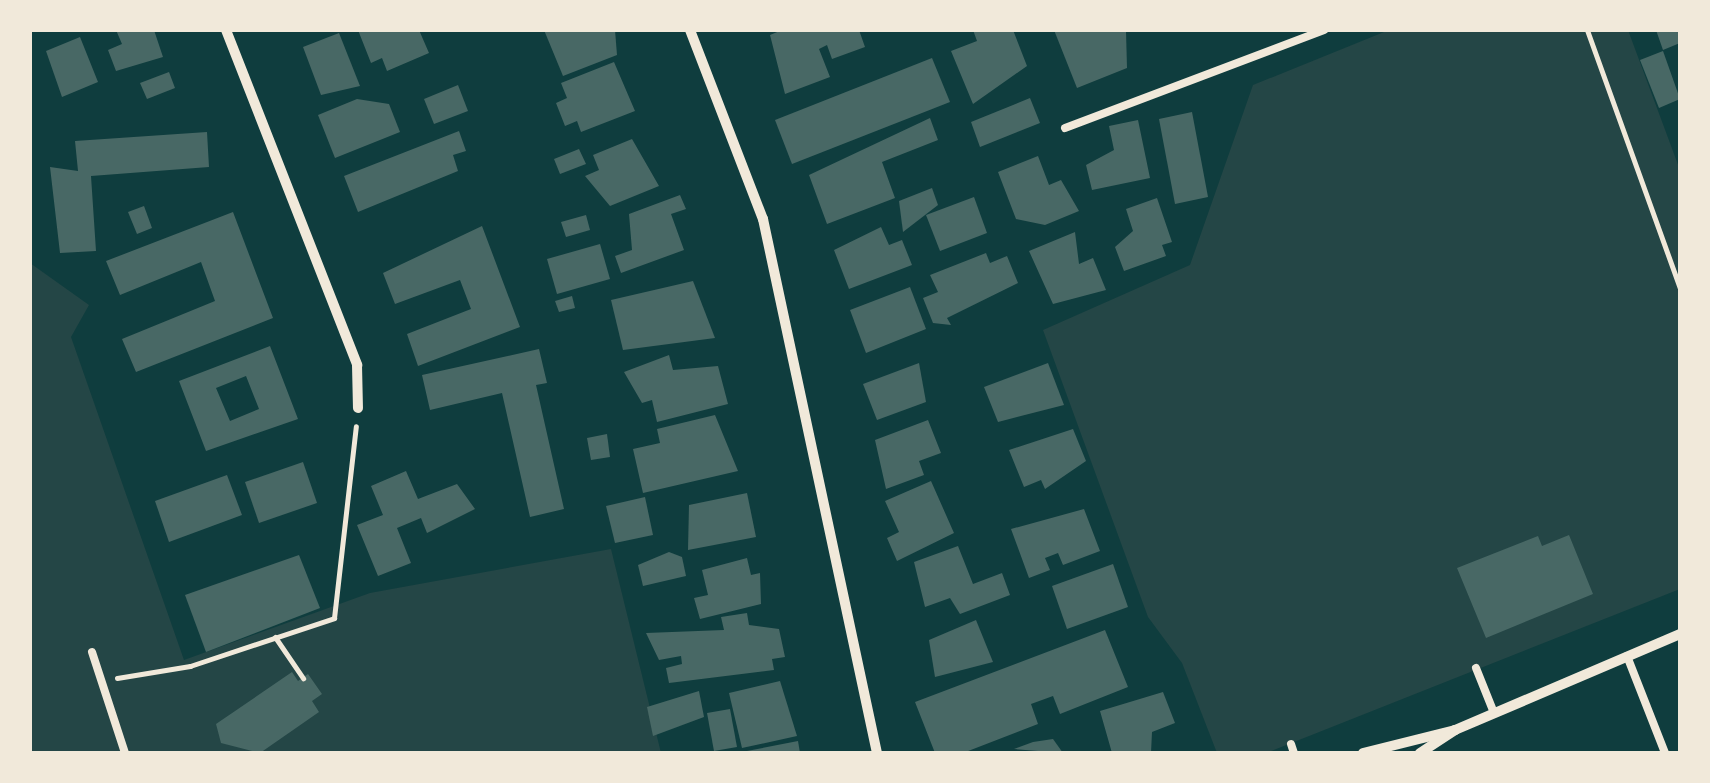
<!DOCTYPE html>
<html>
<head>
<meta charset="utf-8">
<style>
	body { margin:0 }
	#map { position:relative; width:1710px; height:783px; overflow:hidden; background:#0f3d3e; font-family:"Roboto Serif",serif }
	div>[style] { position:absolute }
	.green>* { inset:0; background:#244646 }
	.building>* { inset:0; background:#486865 }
	.path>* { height:5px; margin:-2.5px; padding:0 2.5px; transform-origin:2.5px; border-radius:2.5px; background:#f1e9da }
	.service>* { height:8px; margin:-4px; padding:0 4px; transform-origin:4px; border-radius:4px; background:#f1e9da }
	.minor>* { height:10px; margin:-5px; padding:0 5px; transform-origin:5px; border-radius:5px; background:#f1e9da }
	span { translate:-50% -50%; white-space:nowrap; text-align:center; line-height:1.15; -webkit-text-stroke:8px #f1e9da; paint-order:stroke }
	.frame { position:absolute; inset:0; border:32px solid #f1e9da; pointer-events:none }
</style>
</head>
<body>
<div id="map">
	<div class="green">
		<div style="clip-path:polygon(1389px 30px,1628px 30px,1680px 170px,1680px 589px,1266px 753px,1217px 753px,1182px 663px,1148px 617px,1043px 330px,1190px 265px,1253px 85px)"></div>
		<div style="clip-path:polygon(30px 263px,89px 305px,71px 337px,184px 660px,370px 593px,611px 549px,661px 753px,30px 753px)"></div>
	</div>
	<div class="building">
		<div style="clip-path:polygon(116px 30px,154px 30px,163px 57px,116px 71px,108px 50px,122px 44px)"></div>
		<div style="clip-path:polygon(358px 30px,419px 30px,429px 53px,387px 71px,382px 58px,371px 63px)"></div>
		<div style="clip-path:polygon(544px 30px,615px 30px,617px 55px,563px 76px)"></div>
		<div style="clip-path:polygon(782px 30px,859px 30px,865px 47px,832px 59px,827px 45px,819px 49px,830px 77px,785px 94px,770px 35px)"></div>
		<div style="clip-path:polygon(973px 30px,1013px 30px,1027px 66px,973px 104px,951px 51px,977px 41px)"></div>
		<div style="clip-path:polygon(1054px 30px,1126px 31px,1127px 68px,1077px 88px)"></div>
		<div style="clip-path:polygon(1656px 30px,1680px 30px,1680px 43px,1663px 50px)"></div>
		<div style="clip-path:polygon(339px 33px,360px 86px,321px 95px,303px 47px)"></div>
		<div style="clip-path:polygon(80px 37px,98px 82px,62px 97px,46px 51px)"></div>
		<div style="clip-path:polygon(1663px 51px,1680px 99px,1659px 108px,1640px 60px)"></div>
		<div style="clip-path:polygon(932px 58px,950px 102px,792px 164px,775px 120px)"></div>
		<div style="clip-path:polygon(614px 62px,635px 111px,581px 132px,577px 121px,565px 126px,556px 103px,567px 98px,561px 83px)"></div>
		<div style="clip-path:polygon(169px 72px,175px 88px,147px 99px,140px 83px)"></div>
		<div style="clip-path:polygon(458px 85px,468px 111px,434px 124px,424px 99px)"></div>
		<div style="clip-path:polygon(1030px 98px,1040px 123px,980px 147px,971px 122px)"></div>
		<div style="clip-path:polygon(357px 99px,389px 104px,400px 132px,335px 158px,318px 115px)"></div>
		<div style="clip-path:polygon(1192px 112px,1208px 197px,1175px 204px,1159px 119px)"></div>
		<div style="clip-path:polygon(930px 118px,938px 140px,882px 162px,895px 198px,827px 224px,809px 175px)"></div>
		<div style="clip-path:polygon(1138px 120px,1150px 178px,1092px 190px,1086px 165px,1114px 150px,1109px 126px)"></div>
		<div style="clip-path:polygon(459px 131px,466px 151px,453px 155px,458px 171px,358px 212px,344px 176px)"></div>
		<div style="clip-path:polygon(207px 132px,209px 167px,91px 176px,96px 251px,60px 253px,50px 167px,78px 171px,75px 141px)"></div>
		<div style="clip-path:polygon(632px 139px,659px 186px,610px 206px,585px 176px,599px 170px,593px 155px)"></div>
		<div style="clip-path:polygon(579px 149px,586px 164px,560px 174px,554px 159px)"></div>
		<div style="clip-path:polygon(1038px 156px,1049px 185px,1061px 180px,1079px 211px,1045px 225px,1016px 219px,998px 172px)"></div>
		<div style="clip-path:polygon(932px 188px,938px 205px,903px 232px,899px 201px)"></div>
		<div style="clip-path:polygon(680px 195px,686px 209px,671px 214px,684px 250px,621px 273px,615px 256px,632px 250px,629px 214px)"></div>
		<div style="clip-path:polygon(974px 197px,987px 233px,940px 251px,926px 215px)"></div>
		<div style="clip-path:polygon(1157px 198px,1172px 242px,1162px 245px,1166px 256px,1124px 271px,1115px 247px,1133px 231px,1126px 209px)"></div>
		<div style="clip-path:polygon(144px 206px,152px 228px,137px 234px,128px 212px)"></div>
		<div style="clip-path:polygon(233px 212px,273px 318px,136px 372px,122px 339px,215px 301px,201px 262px,120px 295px,106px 261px)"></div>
		<div style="clip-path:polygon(586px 215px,590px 230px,566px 237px,561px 222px)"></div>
		<div style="clip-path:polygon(482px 226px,520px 327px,418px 366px,407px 334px,471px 309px,460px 280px,395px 304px,383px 273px)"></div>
		<div style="clip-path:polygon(881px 227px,889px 245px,902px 240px,912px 265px,849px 289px,834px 250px)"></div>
		<div style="clip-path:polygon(1075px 232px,1079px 264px,1093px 258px,1106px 290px,1053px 304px,1029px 251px)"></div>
		<div style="clip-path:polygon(600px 244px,610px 279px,557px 294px,547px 259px)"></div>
		<div style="clip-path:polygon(986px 253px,990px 263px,1007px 256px,1018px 283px,947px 318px,951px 325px,933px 323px,923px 298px,938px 292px,930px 275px)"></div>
		<div style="clip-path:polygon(693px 281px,715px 338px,623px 350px,611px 300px)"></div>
		<div style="clip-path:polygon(910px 287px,926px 329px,866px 353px,850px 310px)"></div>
		<div style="clip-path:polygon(572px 296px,575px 308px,559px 312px,555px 301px)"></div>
		<div style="clip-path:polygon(evenodd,270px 346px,298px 419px,206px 451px,179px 381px,270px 346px,246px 376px,259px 409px,230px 421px,216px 388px,246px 376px)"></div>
		<div style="clip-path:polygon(539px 349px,547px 383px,536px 385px,564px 509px,530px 517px,502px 393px,430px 410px,422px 375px)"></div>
		<div style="clip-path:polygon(669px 355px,673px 370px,718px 366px,728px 404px,657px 422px,652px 400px,642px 403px,624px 372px)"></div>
		<div style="clip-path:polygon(919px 363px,926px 402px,877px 420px,863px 384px)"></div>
		<div style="clip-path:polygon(1048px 363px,1064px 405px,998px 422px,984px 387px)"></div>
		<div style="clip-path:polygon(715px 415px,738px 471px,643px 493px,633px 449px,660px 443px,657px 429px)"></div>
		<div style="clip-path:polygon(928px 420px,941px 453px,919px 461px,924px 475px,886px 489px,875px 440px)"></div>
		<div style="clip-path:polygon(1073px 429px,1086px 461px,1045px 489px,1041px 480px,1024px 487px,1009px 450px)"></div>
		<div style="clip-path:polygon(607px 434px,610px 457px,591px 460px,587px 438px)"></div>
		<div style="clip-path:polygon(303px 462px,317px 503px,259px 523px,245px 482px)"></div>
		<div style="clip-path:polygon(406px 471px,418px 499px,457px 484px,475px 509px,427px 533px,421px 518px,397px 528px,411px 563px,378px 576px,357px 525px,383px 515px,371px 486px)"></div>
		<div style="clip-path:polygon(227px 475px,242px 515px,169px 542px,155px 501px)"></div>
		<div style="clip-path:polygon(931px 481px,954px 533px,897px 561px,887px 538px,899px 532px,885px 501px)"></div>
		<div style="clip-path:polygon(747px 493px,756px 537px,688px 550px,689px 505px)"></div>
		<div style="clip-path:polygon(645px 497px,653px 535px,615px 543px,606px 506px)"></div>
		<div style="clip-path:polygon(1084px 509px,1100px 551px,1063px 565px,1058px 553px,1045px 558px,1050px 570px,1029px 578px,1011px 529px)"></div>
		<div style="clip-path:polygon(1569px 535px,1593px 594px,1486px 638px,1457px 568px,1538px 536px,1542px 546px)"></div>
		<div style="clip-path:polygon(958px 546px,973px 584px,1002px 573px,1010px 595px,960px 614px,950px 598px,925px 607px,914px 562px)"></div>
		<div style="clip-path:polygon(669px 552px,682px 557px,686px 576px,643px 586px,638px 565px)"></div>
		<div style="clip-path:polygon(299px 555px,320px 608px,206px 652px,185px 595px)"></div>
		<div style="clip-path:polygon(747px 558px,751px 575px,760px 573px,761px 604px,700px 619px,694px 598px,708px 595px,702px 570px)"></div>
		<div style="clip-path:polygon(1113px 564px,1128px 607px,1067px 629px,1052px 586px)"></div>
		<div style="clip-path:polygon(747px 613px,749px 625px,779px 629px,785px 657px,772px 659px,774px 670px,669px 683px,666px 668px,682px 664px,681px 656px,659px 660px,646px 633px,724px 630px,721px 617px)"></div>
		<div style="clip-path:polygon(976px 620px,993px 662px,935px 677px,929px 640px)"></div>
		<div style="clip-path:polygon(1105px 630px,1128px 687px,1060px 714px,1053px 696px,1031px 704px,1038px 724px,963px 753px,935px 753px,915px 702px)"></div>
		<div style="clip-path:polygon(292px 672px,298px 681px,308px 674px,322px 694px,312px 701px,319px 712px,260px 753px,221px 743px,216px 724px)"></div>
		<div style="clip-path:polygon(780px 681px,797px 736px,742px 748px,729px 693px)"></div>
		<div style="clip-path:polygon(699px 691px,704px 717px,653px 736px,647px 707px)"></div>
		<div style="clip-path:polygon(1163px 692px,1175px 723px,1152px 732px,1151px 753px,1112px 753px,1100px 711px)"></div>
		<div style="clip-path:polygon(730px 709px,737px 747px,714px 751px,707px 713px)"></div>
		<div style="clip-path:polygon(1053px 739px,1063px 753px,1014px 749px,1033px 742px)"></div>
		<div style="clip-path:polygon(798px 741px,800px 753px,747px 753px,747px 751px)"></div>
	</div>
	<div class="path">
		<div style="left:1587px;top:30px;width:274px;rotate:70.2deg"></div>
		<div style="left:275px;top:637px;width:50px;rotate:55.7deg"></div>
		<div style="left:117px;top:678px;width:74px;rotate:-9.3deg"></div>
		<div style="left:190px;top:666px;width:152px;rotate:-18.4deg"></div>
		<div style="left:334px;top:618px;width:193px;rotate:-83.5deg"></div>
	</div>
	<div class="service">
		<div style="left:1065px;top:128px;width:277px;rotate:-20.7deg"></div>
		<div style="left:92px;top:652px;width:106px;rotate:71.9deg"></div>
		<div style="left:1627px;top:656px;width:104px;rotate:68.6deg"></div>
		<div style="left:1476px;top:668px;width:48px;rotate:68.2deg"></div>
		<div style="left:1291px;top:744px;width:9px;rotate:72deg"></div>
	</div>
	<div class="minor">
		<div style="left:226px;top:30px;width:360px;rotate:68.6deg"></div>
		<div style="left:357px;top:365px;width:43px;rotate:88.7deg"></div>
		<div style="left:690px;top:30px;width:203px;rotate:68.9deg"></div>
		<div style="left:763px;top:219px;width:546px;rotate:77.95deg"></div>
		<div style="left:1455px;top:730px;width:245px;rotate:-23.1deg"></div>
		<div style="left:1363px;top:753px;width:95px;rotate:-14deg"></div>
		<div style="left:1455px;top:730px;width:42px;rotate:146.7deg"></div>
	</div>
	<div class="frame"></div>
</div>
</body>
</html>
